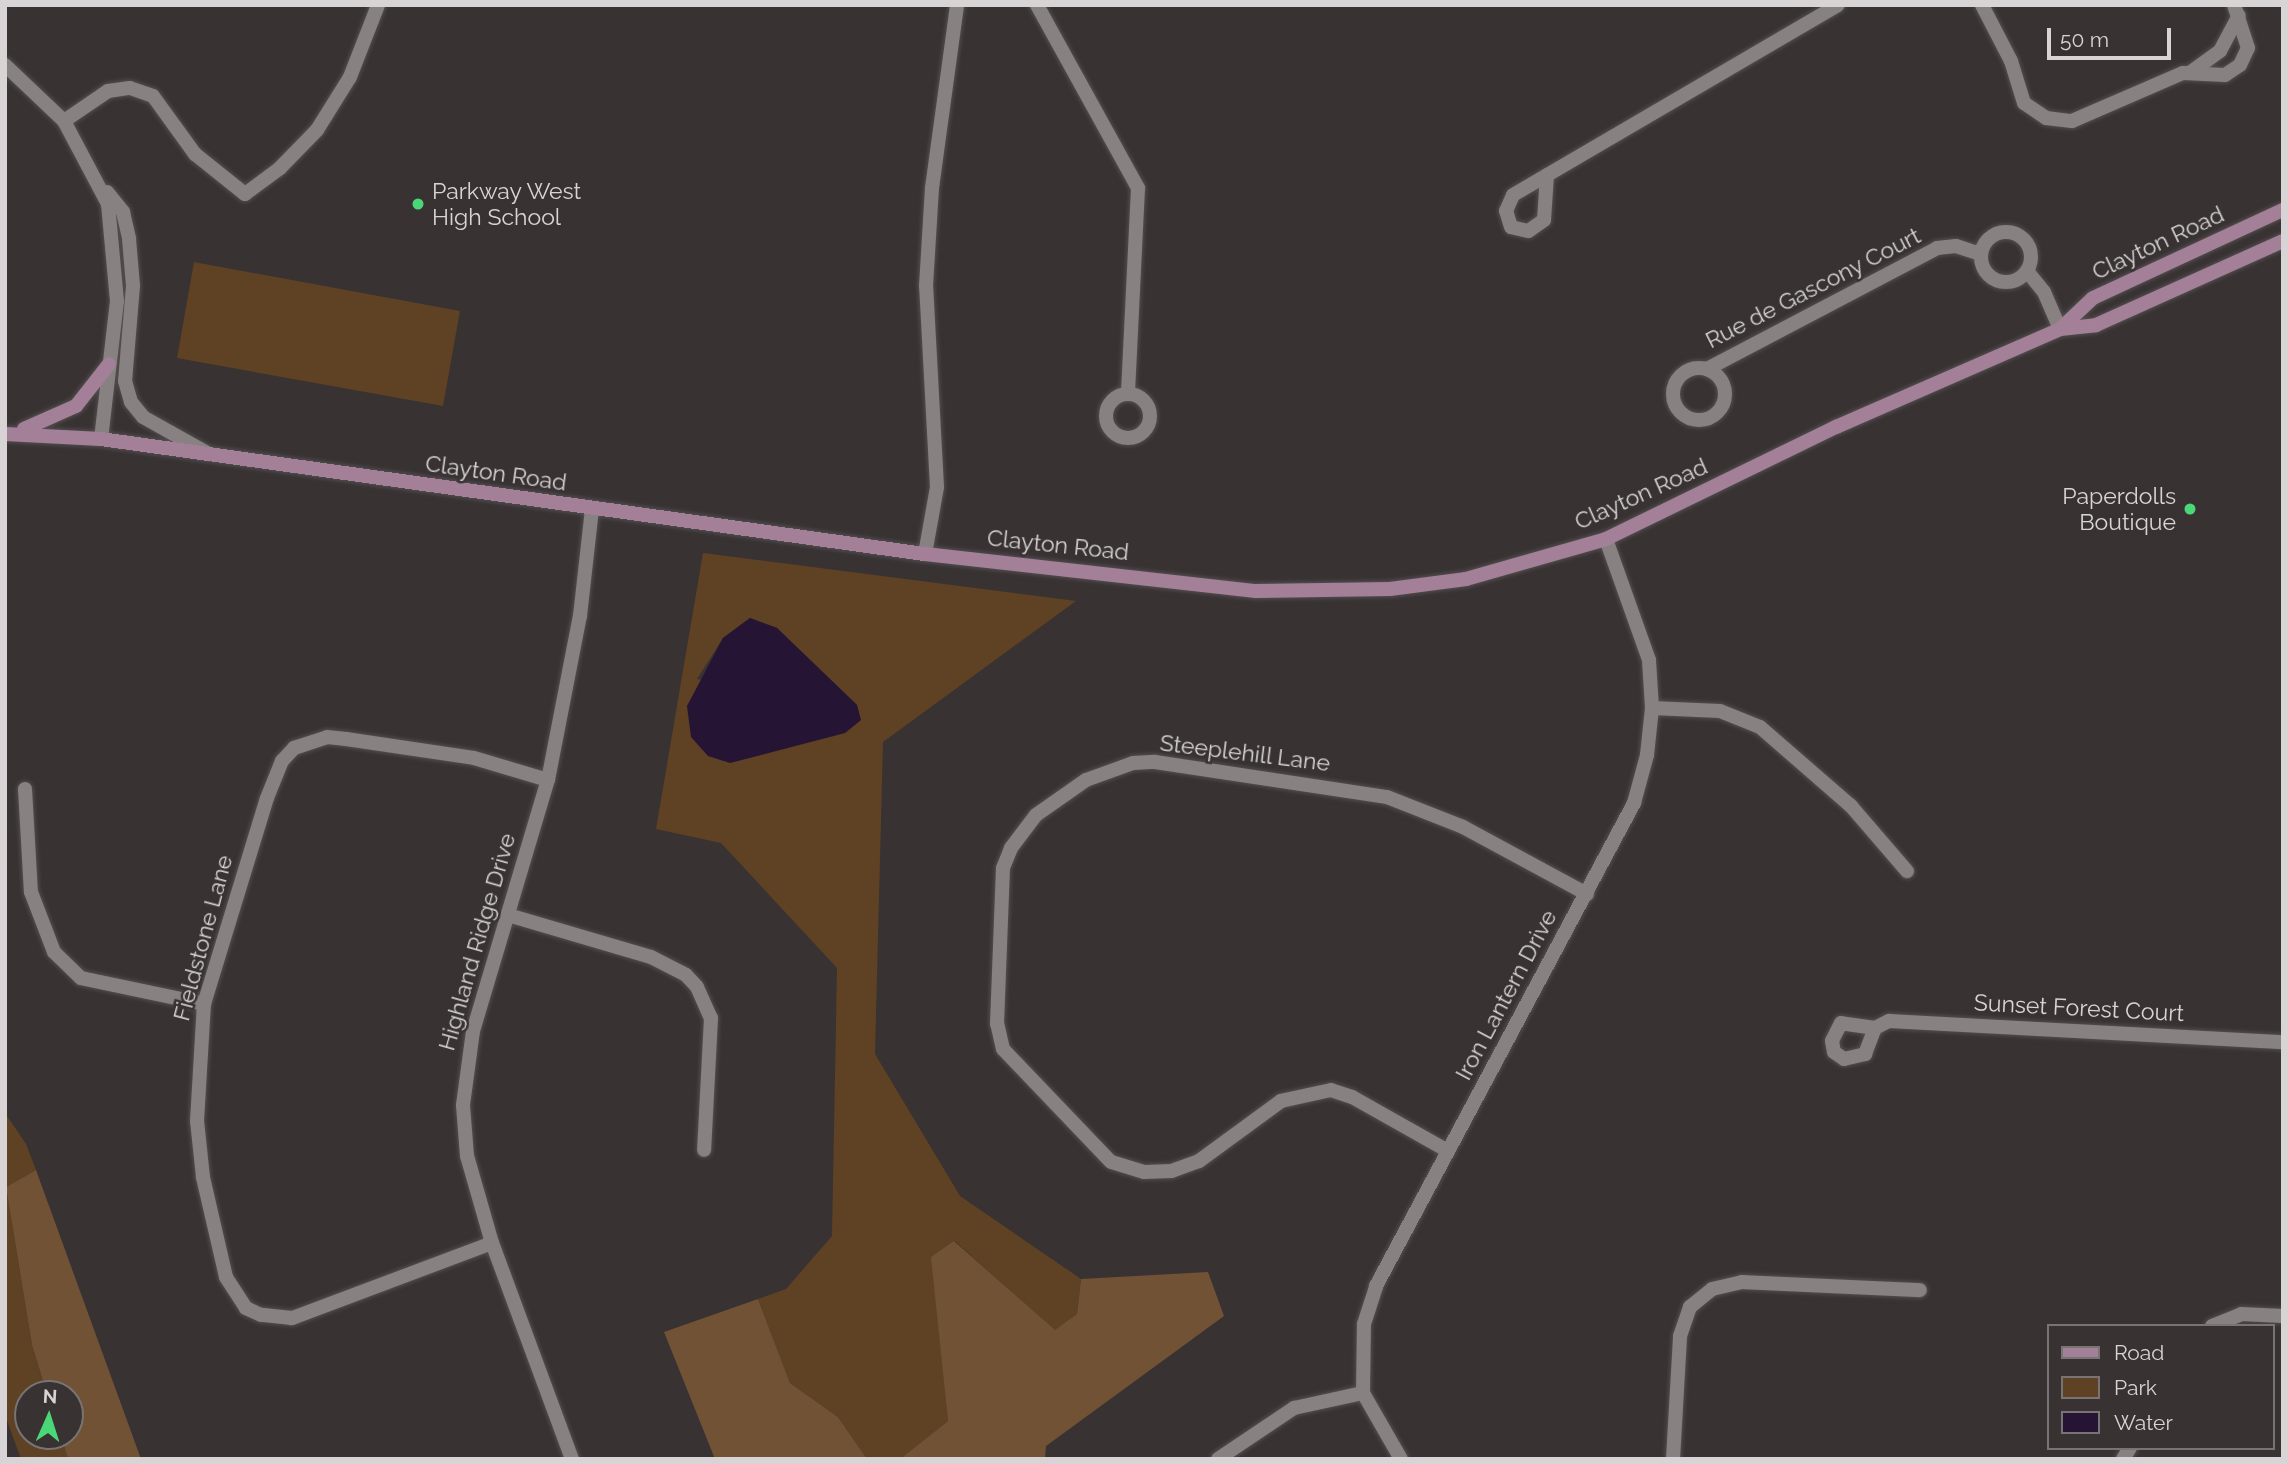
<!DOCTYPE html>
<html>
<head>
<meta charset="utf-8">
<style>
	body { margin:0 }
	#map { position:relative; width:2288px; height:1464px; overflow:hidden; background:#383233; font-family:Raleway,sans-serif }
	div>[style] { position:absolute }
	.green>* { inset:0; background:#5f4123 }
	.forest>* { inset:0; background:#725234 }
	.water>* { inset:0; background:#251433 }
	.roads { filter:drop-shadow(0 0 2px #534e4f) drop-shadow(0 0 2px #534e4f) }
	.minor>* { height:14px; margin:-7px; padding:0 7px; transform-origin:7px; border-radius:7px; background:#888182 }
	.minor>.ring { margin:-7px; padding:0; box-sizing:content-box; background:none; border:14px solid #888182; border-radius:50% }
	.secondary>* { height:14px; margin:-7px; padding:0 7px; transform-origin:7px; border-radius:7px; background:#a48098 }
	.dots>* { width:19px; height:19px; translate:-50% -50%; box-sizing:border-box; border:4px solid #383233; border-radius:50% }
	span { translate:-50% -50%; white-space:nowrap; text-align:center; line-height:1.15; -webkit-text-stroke:5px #383233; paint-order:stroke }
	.poi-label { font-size:23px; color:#d8d4d5 }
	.left { translate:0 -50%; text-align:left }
	.right { translate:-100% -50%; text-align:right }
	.street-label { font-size:23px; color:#d8d4d5 }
	.frame { position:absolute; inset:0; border:7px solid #d8d4d5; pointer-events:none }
	.legend { position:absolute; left:2047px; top:1324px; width:228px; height:126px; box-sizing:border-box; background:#383233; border:2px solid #787374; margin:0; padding:9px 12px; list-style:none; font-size:21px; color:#d8d4d5 }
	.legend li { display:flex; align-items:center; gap:14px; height:35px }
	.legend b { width:35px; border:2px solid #787374 }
	.north { position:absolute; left:14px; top:1380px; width:70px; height:70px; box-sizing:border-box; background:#383233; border:2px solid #787374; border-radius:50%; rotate:3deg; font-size:19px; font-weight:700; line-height:28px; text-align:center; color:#d8d4d5 }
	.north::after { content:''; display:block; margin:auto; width:24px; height:32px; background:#49d778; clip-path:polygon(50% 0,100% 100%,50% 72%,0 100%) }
	.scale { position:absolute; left:2047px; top:28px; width:124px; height:32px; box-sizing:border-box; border:4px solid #d8d4d5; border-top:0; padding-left:9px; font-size:21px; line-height:24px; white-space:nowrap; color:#d8d4d5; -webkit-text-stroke:5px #383233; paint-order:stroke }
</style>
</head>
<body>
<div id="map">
	<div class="green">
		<div style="clip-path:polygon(194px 262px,460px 311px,443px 406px,177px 358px)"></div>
		<div style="clip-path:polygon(evenodd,703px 553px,1076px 601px,883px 742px,875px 1054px,960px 1196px,1081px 1279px,1077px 1314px,1055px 1331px,955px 1241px,932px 1257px,948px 1421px,900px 1459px,867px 1459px,838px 1417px,790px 1383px,758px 1299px,786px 1289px,832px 1236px,837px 968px,721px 843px,656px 829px,703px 553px,750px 618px,777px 628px,857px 705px,697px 679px,723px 638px,750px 618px)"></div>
		<div style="clip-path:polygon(5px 1113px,26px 1144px,36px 1170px,6px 1187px,32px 1345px,47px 1394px,28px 1394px,28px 1436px,61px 1436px,68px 1459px,21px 1459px,5px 1415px)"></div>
	</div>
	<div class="forest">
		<div style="clip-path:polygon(36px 1170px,141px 1459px,68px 1459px,61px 1436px,70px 1436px,70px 1394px,47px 1394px,32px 1345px,6px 1187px)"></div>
		<div style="clip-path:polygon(954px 1241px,1055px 1330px,1077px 1314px,1081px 1279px,1208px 1272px,1224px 1316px,1046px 1446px,1045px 1459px,900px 1459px,948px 1421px,931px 1257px)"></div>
		<div style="clip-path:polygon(758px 1299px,790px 1383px,838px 1417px,867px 1459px,715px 1459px,664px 1332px)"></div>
	</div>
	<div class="water">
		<div style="clip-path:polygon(750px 618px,777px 628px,857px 705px,861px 720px,845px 733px,730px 763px,708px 756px,691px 737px,687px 706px,723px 638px)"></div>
	</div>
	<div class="roads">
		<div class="minor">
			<div style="left:1037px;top:5px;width:209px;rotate:61.1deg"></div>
			<div style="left:1138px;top:188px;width:205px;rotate:92.8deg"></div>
			<div style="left:1982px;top:5px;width:63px;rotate:62.6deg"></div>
			<div style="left:2011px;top:61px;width:44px;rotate:72.8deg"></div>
			<div style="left:2024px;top:103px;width:27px;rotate:34deg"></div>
			<div style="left:2046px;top:118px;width:26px;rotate:7deg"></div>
			<div style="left:2072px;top:121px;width:121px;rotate:-23.4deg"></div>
			<div style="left:2183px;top:73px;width:42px;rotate:2.7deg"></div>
			<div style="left:2225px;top:75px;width:18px;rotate:-34deg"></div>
			<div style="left:2240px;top:65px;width:19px;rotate:-65deg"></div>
			<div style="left:2248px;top:48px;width:45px;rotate:-108deg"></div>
			<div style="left:5px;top:65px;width:81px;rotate:43.5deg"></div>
			<div style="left:64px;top:121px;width:94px;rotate:62.1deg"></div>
			<div style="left:108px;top:204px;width:97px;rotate:84.7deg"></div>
			<div style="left:117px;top:301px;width:139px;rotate:96.6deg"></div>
			<div style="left:2191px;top:72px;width:36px;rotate:-36deg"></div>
			<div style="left:2220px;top:51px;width:40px;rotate:-62deg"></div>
			<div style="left:64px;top:121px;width:53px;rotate:-34.3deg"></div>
			<div style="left:108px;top:91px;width:22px;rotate:-8deg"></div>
			<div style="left:130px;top:88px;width:24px;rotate:19deg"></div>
			<div style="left:153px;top:96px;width:72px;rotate:54.1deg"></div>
			<div style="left:195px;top:154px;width:64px;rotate:38.7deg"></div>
			<div style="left:245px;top:194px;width:44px;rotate:-36.6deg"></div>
			<div style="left:280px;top:168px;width:53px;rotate:-45.8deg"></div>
			<div style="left:317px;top:130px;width:62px;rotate:-58.1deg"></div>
			<div style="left:350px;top:77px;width:77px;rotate:-68.7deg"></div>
			<div style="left:1547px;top:175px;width:45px;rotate:93.8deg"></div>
			<div style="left:1544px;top:220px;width:19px;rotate:145deg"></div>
			<div style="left:1528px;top:231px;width:17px;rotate:-167deg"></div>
			<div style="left:1511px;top:227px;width:17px;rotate:-107deg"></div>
			<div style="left:1506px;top:211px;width:17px;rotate:-66deg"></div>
			<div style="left:1513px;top:195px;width:376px;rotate:-30.3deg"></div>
			<div style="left:107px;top:192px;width:26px;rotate:51deg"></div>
			<div style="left:123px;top:212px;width:28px;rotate:77deg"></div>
			<div style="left:129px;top:239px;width:47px;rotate:85.1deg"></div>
			<div style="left:133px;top:286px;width:95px;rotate:94.8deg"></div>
			<div style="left:125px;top:381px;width:22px;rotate:74deg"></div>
			<div style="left:131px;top:402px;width:19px;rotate:51deg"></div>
			<div style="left:143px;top:417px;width:76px;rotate:29.3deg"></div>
			<div class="ring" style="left:1981px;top:232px;width:36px;height:36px"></div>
			<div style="left:2027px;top:271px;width:27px;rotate:51deg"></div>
			<div style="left:2044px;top:292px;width:40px;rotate:66.6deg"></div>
			<div class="ring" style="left:1673px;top:368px;width:38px;height:38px"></div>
			<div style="left:1707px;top:369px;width:260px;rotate:-27.7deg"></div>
			<div style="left:1937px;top:248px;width:19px;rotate:-6deg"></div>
			<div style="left:1956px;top:246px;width:26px;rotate:18deg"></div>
			<div class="ring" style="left:1106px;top:394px;width:30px;height:30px"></div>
			<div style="left:925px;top:554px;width:68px;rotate:-79.8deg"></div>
			<div style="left:937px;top:487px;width:201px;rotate:-93.1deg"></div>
			<div style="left:926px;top:286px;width:98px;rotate:-86.5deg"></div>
			<div style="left:932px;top:188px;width:185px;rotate:-82.2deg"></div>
			<div style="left:1652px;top:708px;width:68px;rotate:2.5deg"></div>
			<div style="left:1720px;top:711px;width:43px;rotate:21.8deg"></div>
			<div style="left:1760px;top:727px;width:121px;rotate:41deg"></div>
			<div style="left:1851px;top:806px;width:86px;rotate:49.3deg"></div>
			<div style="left:25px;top:789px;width:103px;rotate:86.7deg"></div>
			<div style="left:31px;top:892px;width:64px;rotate:69deg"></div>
			<div style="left:54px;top:952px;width:37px;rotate:44deg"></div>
			<div style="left:81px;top:978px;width:126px;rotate:11.9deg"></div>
			<div style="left:508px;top:915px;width:149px;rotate:16.4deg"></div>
			<div style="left:651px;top:957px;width:39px;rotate:27deg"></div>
			<div style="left:686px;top:975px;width:16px;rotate:47deg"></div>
			<div style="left:697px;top:987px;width:34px;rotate:66deg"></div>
			<div style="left:711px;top:1018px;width:132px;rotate:93deg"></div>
			<div style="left:1875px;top:1028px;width:34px;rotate:-172deg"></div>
			<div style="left:1841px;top:1023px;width:20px;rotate:117deg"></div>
			<div style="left:1832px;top:1041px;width:11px;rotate:80deg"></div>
			<div style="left:1834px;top:1052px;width:12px;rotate:35deg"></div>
			<div style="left:1844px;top:1059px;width:22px;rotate:-13deg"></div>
			<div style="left:1865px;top:1054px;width:28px;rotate:-69deg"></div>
			<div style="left:1875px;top:1028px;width:16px;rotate:-27deg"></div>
			<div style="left:1889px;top:1021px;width:395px;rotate:3.1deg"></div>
			<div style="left:1448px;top:1151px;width:110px;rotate:-150.6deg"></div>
			<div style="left:1352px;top:1097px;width:22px;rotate:-162deg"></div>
			<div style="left:1331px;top:1090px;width:51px;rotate:167.6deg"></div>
			<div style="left:1281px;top:1101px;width:102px;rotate:143.8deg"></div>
			<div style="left:1199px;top:1161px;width:29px;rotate:160deg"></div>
			<div style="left:1172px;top:1171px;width:28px;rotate:178deg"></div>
			<div style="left:1144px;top:1172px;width:34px;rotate:-163deg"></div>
			<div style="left:1111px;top:1162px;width:156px;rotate:-133.7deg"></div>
			<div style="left:1003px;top:1049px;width:26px;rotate:-103deg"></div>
			<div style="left:997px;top:1024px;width:156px;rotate:-87.8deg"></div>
			<div style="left:1003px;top:868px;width:22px;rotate:-68deg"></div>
			<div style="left:1011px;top:848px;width:41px;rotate:-52.9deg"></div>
			<div style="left:1036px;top:815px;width:61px;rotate:-35deg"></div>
			<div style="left:1086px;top:780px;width:50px;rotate:-19.9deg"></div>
			<div style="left:1133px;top:763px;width:22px;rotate:-3deg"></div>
			<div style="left:1155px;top:762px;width:235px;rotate:8.6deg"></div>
			<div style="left:1387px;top:797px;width:82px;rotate:21.5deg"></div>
			<div style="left:1463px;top:827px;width:141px;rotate:28.4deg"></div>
			<div style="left:492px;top:1243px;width:214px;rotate:159.4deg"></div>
			<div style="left:292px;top:1318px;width:31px;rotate:-174deg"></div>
			<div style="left:261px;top:1315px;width:17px;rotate:-155deg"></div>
			<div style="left:246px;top:1308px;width:37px;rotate:-123deg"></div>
			<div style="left:226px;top:1277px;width:103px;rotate:-103deg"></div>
			<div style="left:203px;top:1177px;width:56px;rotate:-96.1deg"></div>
			<div style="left:197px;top:1121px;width:117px;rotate:-86.6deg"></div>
			<div style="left:204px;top:1004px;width:215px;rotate:-73deg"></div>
			<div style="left:267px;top:798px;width:40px;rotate:-68deg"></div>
			<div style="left:282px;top:761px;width:18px;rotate:-47deg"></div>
			<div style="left:294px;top:748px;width:35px;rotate:-18deg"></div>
			<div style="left:327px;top:737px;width:19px;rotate:6deg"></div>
			<div style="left:346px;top:739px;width:129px;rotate:8.4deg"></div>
			<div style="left:474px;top:758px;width:77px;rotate:16.6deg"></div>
			<div style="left:2212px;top:1326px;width:31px;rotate:-22deg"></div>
			<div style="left:2241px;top:1314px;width:42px;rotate:2.7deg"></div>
			<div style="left:572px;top:1459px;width:230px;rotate:-110.3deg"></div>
			<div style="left:492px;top:1243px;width:91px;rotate:-106deg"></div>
			<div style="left:467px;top:1156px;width:51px;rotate:-94.5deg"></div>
			<div style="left:463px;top:1105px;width:75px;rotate:-82.3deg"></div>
			<div style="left:473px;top:1031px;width:262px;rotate:-73.4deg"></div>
			<div style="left:548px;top:780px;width:167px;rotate:-79deg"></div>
			<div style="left:580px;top:616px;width:108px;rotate:-83.6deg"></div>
			<div style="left:1218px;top:1459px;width:92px;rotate:-33.9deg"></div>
			<div style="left:1294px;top:1408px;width:71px;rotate:-12.3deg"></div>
			<div style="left:1401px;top:1459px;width:76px;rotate:-119.9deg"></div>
			<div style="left:1363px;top:1393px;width:69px;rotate:-89.2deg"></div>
			<div style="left:1364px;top:1324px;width:40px;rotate:-72deg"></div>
			<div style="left:1376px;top:1286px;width:548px;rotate:-61.89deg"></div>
			<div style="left:1634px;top:803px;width:50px;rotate:-74.8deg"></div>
			<div style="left:1647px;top:755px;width:47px;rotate:-83.9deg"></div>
			<div style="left:1652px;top:708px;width:48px;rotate:-93.6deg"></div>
			<div style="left:1649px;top:660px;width:128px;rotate:-109.6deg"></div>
			<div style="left:1673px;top:1459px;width:123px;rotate:-86.7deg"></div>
			<div style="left:1680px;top:1336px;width:31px;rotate:-71deg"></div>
			<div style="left:1690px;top:1307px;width:28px;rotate:-39deg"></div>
			<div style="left:1712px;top:1289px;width:31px;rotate:-13deg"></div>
			<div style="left:1742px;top:1282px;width:178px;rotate:2.6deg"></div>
			<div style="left:2123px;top:1459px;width:13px;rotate:-58deg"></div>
		</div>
		<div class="secondary">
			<div style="left:2060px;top:329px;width:45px;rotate:-43.2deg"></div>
			<div style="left:2093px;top:298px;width:209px;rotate:-24.9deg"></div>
			<div style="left:24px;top:429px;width:57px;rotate:-23.9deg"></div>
			<div style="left:76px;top:406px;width:53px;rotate:-51.8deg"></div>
			<div style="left:5px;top:434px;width:96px;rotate:3deg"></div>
			<div style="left:101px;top:439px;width:832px;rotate:7.95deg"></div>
			<div style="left:925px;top:554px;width:333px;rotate:6.4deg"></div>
			<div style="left:1256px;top:591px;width:134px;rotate:-0.9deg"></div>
			<div style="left:1390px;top:589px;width:77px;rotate:-7.5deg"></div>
			<div style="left:1466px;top:579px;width:146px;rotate:-15.9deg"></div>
			<div style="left:1606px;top:539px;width:256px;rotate:-26deg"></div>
			<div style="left:1836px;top:427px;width:244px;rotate:-23.6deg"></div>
			<div style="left:2060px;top:329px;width:36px;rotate:-6deg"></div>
			<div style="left:2096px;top:325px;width:205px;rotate:-24.2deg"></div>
		</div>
	</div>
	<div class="dots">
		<div style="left:418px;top:204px;background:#49d778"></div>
		<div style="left:2190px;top:509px;background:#49d778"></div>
	</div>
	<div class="poi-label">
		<span class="left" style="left:432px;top:204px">Parkway West<br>High School</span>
		<span class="right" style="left:2176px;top:509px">Paperdolls<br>Boutique</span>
	</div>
	<div class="street-label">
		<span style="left:2158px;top:243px;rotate:-25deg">Clayton Road</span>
		<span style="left:1813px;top:288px;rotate:-27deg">Rue de Gascony Court</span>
		<span style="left:496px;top:473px;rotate:8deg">Clayton Road</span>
		<span style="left:1641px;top:494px;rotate:-24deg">Clayton Road</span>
		<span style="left:1058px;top:545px;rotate:6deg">Clayton Road</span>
		<span style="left:1245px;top:753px;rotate:7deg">Steeplehill Lane</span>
		<span style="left:203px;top:938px;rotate:-75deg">Fieldstone Lane</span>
		<span style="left:477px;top:942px;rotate:-74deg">Highland Ridge Drive</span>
		<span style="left:1506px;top:995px;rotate:-62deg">Iron Lantern Drive</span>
		<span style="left:2079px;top:1008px;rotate:3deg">Sunset Forest Court</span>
	</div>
	<div class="frame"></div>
	<ul class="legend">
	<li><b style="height:9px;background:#a48098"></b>Road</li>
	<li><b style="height:19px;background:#5f4123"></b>Park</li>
	<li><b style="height:19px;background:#251433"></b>Water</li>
	</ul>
	<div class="north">N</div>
	<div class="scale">50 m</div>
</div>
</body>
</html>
